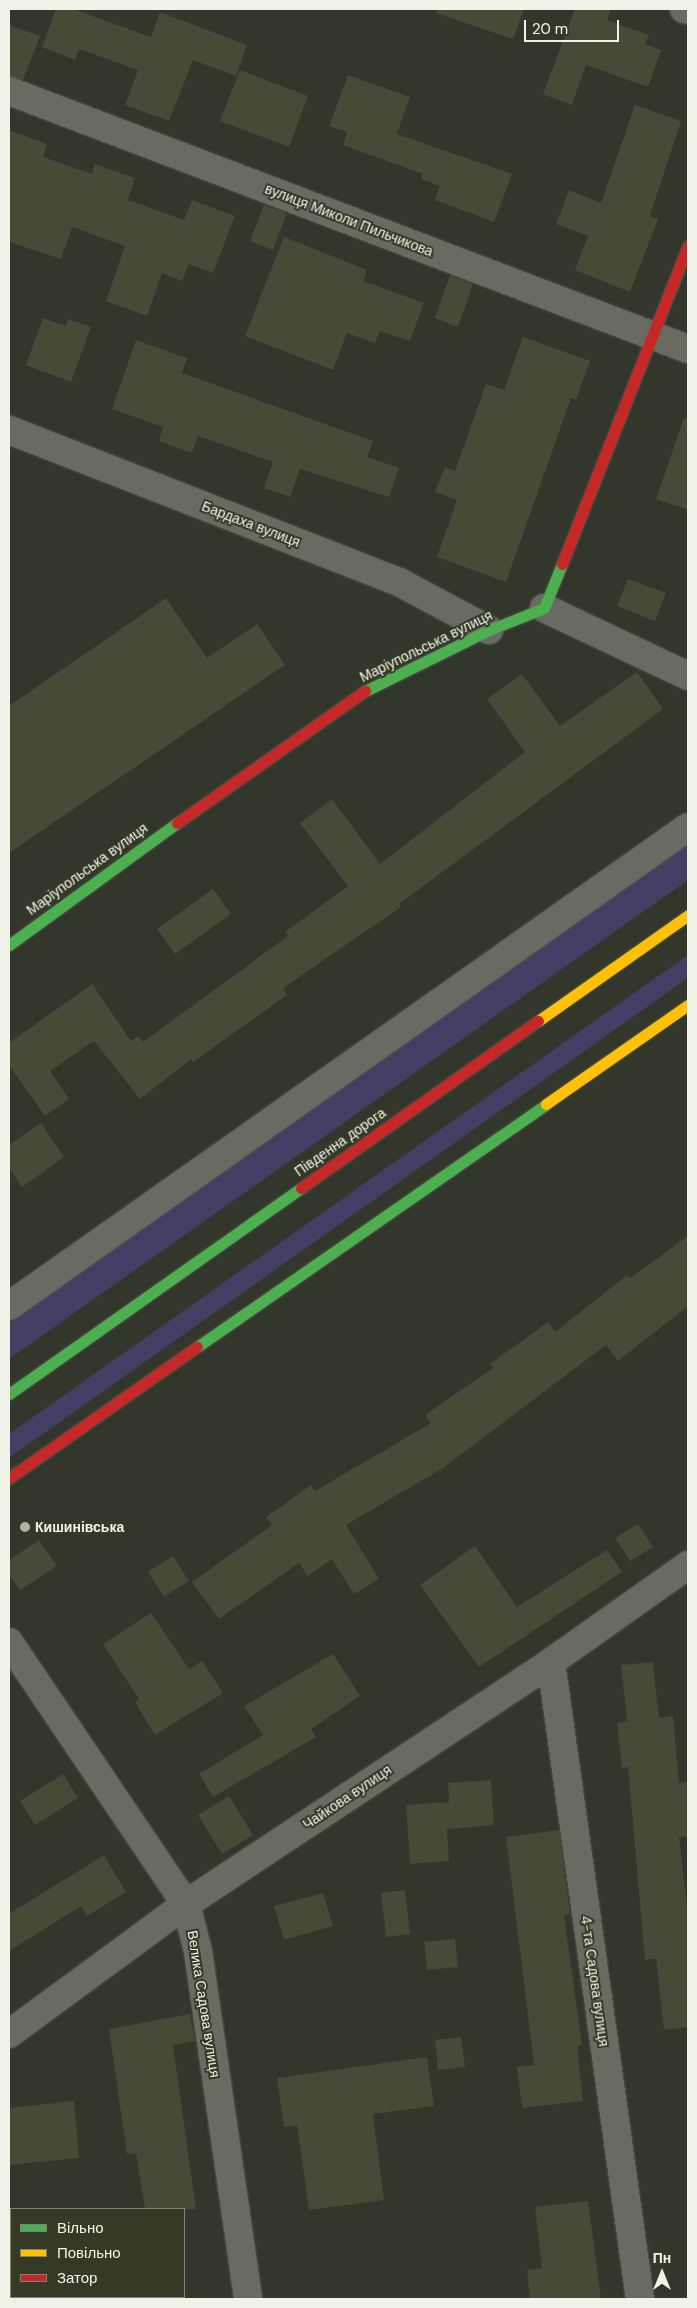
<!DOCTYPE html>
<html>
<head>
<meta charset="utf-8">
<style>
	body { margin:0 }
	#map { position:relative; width:697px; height:2308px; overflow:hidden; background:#33362b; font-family:"DM Sans",sans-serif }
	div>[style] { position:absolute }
	.green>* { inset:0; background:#433e64 }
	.building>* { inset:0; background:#474a37 }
	.roads { filter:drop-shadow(0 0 1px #52544b) drop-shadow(0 0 1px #52544b) }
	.street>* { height:28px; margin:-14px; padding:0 14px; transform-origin:14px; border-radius:14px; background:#696b62 }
	.fast>* { height:11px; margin:-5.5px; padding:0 5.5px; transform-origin:5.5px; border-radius:5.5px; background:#4caf50 }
	.slow>* { height:11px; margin:-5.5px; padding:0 5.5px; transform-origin:5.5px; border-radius:5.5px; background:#ffc107 }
	.jam>* { height:11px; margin:-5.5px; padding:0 5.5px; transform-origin:5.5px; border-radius:5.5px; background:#c62828 }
	.dots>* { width:14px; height:14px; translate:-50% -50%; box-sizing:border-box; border:2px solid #353a27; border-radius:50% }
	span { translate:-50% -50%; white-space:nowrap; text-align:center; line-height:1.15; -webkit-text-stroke:4px #353a27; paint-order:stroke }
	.street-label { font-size:14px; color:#f0f4e8 }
	.poi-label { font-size:14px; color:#f0f4e8; font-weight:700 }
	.left { translate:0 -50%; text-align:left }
	.frame { position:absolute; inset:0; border:10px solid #f0f4e8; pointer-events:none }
	.legend { position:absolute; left:10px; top:2208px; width:175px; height:90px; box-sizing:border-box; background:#353a27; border:1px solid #808474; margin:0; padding:6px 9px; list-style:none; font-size:15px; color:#f0f4e8 }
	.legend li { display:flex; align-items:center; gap:10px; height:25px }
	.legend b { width:25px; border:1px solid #808474 }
	.north { position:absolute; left:637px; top:2248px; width:50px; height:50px; -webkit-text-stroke:4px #353a27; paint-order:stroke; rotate:0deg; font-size:14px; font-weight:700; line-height:20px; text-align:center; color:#f0f4e8 }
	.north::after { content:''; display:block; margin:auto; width:18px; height:22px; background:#f0f4e8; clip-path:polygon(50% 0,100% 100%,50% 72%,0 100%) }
	.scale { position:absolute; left:524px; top:20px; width:95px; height:22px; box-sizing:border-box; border:2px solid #f0f4e8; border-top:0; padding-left:6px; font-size:15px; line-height:18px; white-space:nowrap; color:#f0f4e8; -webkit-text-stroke:4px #353a27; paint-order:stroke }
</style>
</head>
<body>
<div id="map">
	<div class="green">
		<div style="clip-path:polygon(688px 840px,688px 880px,9px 1359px,9px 1320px)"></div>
		<div style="clip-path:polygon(688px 955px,688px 978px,9px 1458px,9px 1434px)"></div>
	</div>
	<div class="building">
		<div style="clip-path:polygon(56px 9px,73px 9px,151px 37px,160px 12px,247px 45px,236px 76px,193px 60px,169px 121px,125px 105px,138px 70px,79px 49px,75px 60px,42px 47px)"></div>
		<div style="clip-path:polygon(437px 9px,524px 9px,513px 39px,436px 13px)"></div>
		<div style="clip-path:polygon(575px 9px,611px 9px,607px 20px,649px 35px,645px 44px,661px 50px,648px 87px,586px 65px,572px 105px,543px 94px)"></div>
		<div style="clip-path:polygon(9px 25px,40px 36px,23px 80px,9px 76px)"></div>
		<div style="clip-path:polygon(240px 70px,308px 96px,289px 147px,220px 121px)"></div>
		<div style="clip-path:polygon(348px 75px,410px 97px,397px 134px,512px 174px,494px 222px,435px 200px,440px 186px,421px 179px,423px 174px,343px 145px,347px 132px,329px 126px)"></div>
		<div style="clip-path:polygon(635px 105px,681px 121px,650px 216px,658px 219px,630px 292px,575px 270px,588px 236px,556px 224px,569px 190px,601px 203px)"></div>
		<div style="clip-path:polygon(9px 130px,47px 144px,43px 157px,92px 174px,95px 164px,135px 178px,128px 200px,184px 220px,192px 200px,235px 216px,213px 273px,189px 264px,182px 281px,162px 273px,147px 316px,106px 301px,125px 246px,72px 227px,61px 259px,9px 242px)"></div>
		<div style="clip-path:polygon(264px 205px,287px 213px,273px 250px,250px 241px)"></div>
		<div style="clip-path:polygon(284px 237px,367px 270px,363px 281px,424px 303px,410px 341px,380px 331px,375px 343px,347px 333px,333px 370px,245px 336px)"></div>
		<div style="clip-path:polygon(450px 275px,473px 284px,458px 327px,435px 318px)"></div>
		<div style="clip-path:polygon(43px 318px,66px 326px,68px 319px,91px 327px,71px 382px,26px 365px)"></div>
		<div style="clip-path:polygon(523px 337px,590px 361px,576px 400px,571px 398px,506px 582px,437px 557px,457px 500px,435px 492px,445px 467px,455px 471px,486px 384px,504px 390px)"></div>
		<div style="clip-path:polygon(136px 340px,187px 358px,182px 373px,373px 441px,367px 457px,399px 468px,389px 497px,300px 469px,290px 497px,264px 488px,273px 462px,198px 436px,192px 453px,159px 441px,163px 427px,112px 409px)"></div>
		<div style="clip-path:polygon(684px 418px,688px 419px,688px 510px,656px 499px)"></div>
		<div style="clip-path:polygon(628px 579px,666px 593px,655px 621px,617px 606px)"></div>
		<div style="clip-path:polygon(166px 598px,207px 658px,257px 624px,285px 665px,9px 853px,9px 706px)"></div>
		<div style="clip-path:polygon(637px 672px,663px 709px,399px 904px,401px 907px,283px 988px,287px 995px,193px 1062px,191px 1059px,140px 1099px,94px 1041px,50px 1071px,69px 1099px,45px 1116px,9px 1065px,9px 1043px,92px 984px,131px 1041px,138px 1036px,143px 1042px,288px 936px,285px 932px,348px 886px,300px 823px,332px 799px,380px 864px,525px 752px,487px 699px,522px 674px,560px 726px)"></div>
		<div style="clip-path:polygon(213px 889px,231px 914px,175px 954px,157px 929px)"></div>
		<div style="clip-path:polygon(41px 1123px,64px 1157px,22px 1187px,9px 1168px,9px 1145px)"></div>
		<div style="clip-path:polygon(688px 1236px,688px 1306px,618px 1361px,606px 1345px,443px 1468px,346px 1525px,379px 1579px,354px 1594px,332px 1559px,308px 1576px,299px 1563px,219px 1619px,192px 1582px,272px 1525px,266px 1517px,311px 1485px,315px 1491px,431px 1423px,425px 1415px,493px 1368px,490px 1364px,548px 1322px,555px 1332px,627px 1275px,630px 1278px)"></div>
		<div style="clip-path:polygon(638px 1524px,653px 1547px,630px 1561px,615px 1538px)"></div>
		<div style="clip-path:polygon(39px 1540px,57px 1566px,20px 1590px,9px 1574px,9px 1560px)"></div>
		<div style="clip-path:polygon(475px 1546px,517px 1607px,607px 1550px,622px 1572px,479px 1667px,420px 1585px)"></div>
		<div style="clip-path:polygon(173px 1556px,189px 1581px,164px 1597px,148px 1572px)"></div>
		<div style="clip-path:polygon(151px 1613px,189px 1669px,202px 1661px,223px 1693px,155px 1735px,135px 1702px,139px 1699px,103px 1644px)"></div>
		<div style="clip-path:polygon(333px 1654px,360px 1696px,311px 1729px,316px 1737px,213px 1797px,199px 1774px,263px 1735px,244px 1706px)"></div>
		<div style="clip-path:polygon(653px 1662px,659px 1718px,673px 1716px,679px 1783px,688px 1782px,688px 1836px,679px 1837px,688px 1915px,688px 2027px,664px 2030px,656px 1959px,645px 1960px,628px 1767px,622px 1768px,617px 1723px,627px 1721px,621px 1665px)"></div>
		<div style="clip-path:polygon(63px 1774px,78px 1798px,35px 1825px,20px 1801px)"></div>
		<div style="clip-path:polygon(491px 1780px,494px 1825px,447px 1829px,449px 1861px,410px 1864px,406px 1805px,449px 1802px,448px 1783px)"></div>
		<div style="clip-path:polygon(229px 1796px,253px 1835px,222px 1854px,198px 1815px)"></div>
		<div style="clip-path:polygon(559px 1830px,570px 1914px,564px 1915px,582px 2045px,577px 2046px,583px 2101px,522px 2108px,517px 2067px,534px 2065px,506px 1837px)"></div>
		<div style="clip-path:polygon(104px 1855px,126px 1892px,87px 1916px,81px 1906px,9px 1951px,9px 1914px)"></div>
		<div style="clip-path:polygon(405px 1890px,410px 1934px,386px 1937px,381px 1893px)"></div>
		<div style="clip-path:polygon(323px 1893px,333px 1926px,284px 1940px,274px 1906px)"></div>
		<div style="clip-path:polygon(455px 1939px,458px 1967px,427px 1970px,424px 1942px)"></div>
		<div style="clip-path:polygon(190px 2014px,195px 2041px,173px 2045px,196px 2209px,145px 2209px,136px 2153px,127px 2154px,109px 2029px)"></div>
		<div style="clip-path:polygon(461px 2037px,465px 2067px,438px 2070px,435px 2040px)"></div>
		<div style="clip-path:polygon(427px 2057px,434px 2106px,373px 2114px,384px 2200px,309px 2210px,297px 2125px,284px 2127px,277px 2078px)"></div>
		<div style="clip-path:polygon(74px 2101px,79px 2158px,9px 2165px,9px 2108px)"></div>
		<div style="clip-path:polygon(588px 2201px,601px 2299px,530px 2299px,527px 2270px,542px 2268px,535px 2207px)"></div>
	</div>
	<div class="roads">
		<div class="street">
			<div style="left:684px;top:9px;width:4px;rotate:14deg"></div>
			<div style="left:9px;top:91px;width:726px;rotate:20.81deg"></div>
			<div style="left:9px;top:430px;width:419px;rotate:21.3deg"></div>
			<div style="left:399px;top:582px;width:102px;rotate:28.1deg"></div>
			<div style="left:544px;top:608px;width:159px;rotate:25.3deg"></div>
			<div style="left:9px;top:1306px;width:831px;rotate:-35.2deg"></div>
			<div style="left:9px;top:1642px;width:316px;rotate:56deg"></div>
			<div style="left:186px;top:1904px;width:49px;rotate:75.7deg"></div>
			<div style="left:198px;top:1951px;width:352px;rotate:81.8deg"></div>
			<div style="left:551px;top:1662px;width:643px;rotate:82.05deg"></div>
			<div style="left:9px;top:2034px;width:220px;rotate:-36.3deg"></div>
			<div style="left:186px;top:1904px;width:438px;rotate:-33.5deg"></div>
			<div style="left:551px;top:1662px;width:168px;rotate:-35.3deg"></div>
		</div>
		<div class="fast">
			<div style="left:365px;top:691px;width:138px;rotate:-26.2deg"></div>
			<div style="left:489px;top:630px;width:59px;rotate:-21.8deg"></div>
			<div style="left:544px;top:608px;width:48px;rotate:-67.8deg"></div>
			<div style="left:9px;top:945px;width:208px;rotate:-36deg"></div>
			<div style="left:197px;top:1347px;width:425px;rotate:-34.8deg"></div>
			<div style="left:9px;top:1394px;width:357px;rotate:-35.2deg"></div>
		</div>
		<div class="slow">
			<div style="left:538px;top:1021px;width:184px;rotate:-35.2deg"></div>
			<div style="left:546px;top:1104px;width:173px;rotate:-34.9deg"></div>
		</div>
		<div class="jam">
			<div style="left:562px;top:564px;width:342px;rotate:-68.4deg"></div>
			<div style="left:177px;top:823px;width:230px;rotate:-35.1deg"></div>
			<div style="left:301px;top:1188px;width:290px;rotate:-35.2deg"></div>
			<div style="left:9px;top:1478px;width:229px;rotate:-34.9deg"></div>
		</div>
	</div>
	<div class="dots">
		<div style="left:25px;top:1527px;background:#aeb2a6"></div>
	</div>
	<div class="street-label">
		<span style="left:349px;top:220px;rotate:21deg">вулиця Миколи Пильчикова</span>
		<span style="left:251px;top:524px;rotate:21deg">Бардаха вулиця</span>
		<span style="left:426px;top:646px;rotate:-26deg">Маріупольська вулиця</span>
		<span style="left:87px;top:869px;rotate:-36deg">Маріупольська вулиця</span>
		<span style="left:340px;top:1142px;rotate:-35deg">Південна дорога</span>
		<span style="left:347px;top:1797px;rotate:-34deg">Чайкова вулиця</span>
		<span style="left:595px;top:1981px;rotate:82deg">4-та Садова вулиця</span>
		<span style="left:204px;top:2004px;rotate:81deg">Велика Садова вулиця</span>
	</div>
	<div class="poi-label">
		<span class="left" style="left:35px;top:1527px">Кишинівська</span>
	</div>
	<div class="frame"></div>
	<ul class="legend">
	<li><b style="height:6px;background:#4caf50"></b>Вільно</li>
	<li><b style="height:6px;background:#ffc107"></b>Повільно</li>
	<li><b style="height:6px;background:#c62828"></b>Затор</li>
	</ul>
	<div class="north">Пн</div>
	<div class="scale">20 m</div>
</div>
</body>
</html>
